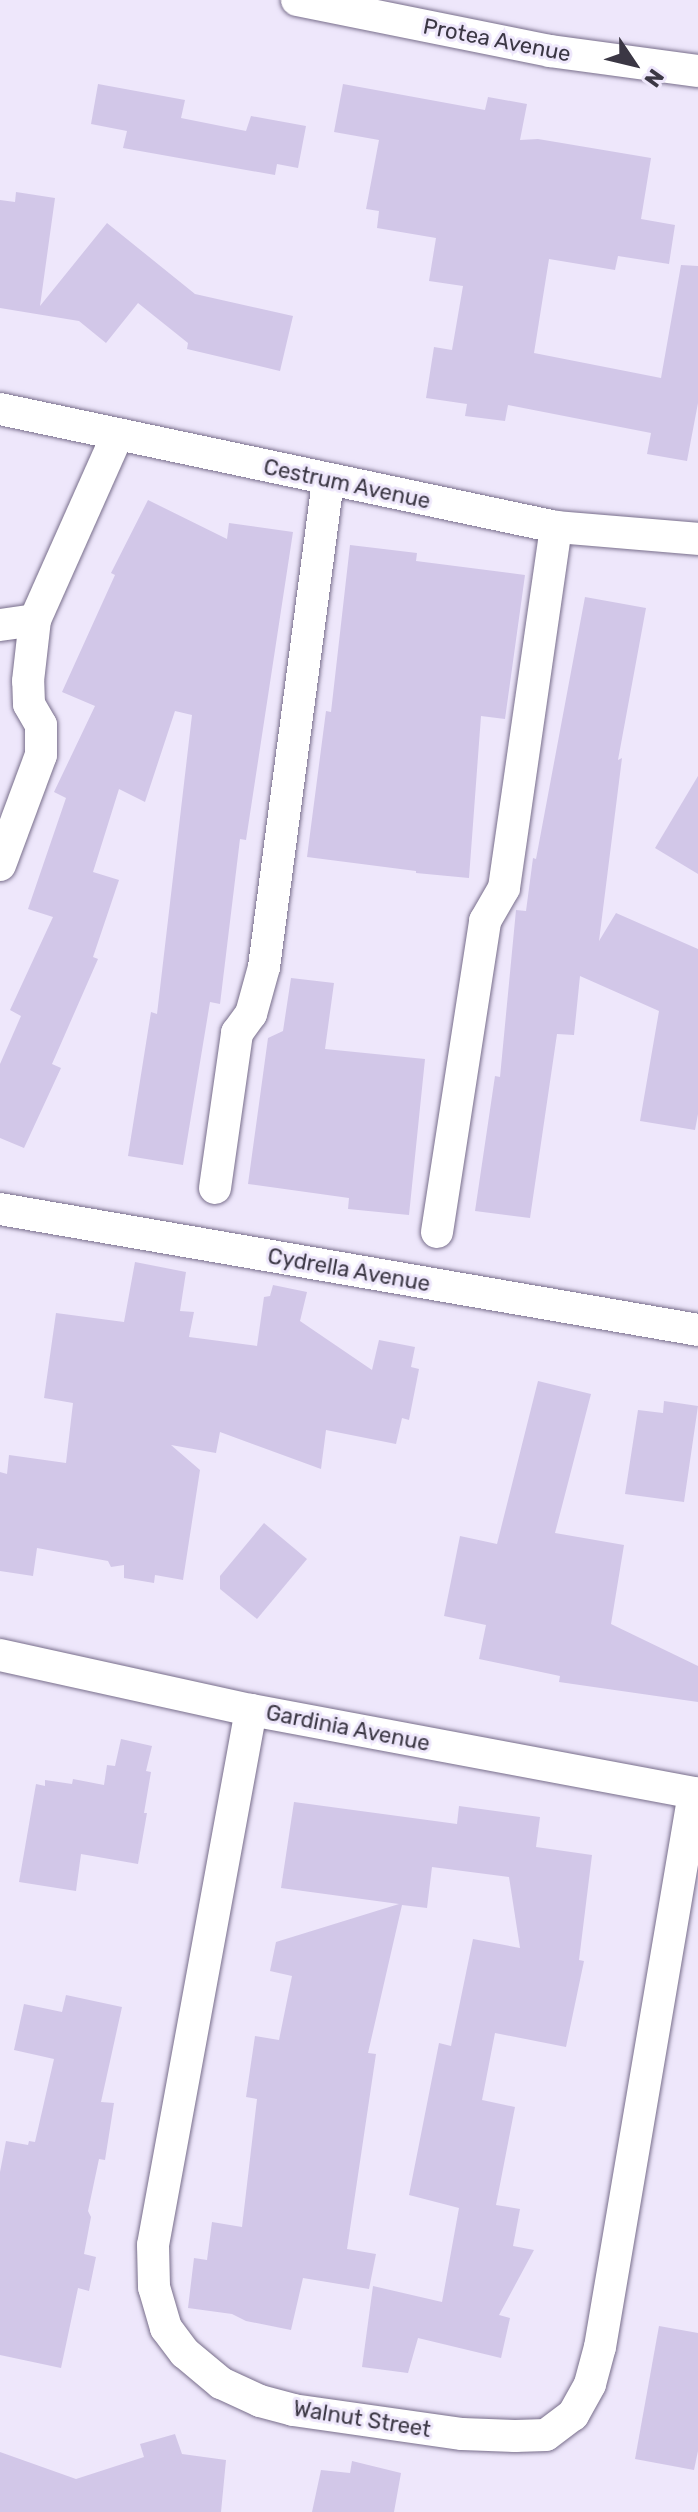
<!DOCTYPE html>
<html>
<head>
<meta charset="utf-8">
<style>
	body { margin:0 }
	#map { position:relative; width:698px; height:2512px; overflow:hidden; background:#eee7fb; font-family:Rubik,sans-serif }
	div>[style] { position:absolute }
	.building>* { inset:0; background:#d2c7e8 }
	.roads { filter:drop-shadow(0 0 2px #786e8b) drop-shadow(0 0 2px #786e8b) }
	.street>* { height:32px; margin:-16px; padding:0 16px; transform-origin:16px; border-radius:16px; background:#fff }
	span { translate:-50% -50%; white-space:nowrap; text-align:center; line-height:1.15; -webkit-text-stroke:6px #eee7fb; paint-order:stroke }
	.street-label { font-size:22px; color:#3b3744 }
	.north { position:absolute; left:594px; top:24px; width:80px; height:80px; -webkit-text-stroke:6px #eee7fb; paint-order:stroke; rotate:125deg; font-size:22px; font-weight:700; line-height:32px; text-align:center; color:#3b3744 }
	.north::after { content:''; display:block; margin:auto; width:28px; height:36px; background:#3b3744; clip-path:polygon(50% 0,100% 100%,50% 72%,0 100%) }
</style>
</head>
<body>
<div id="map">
	<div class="building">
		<div style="clip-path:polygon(98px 84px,185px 100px,181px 118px,246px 131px,251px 116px,306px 126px,298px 168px,277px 164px,275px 175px,123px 148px,127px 131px,91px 124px)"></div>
		<div style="clip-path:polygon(343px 84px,485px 110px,488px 97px,527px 104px,520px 140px,538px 139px,651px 158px,641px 219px,675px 225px,669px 264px,618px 256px,615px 270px,549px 259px,534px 353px,661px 378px,681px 265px,698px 266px,698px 403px,687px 461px,647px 454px,651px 433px,508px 405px,505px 421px,465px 416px,467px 404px,426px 398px,434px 347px,452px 350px,463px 286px,429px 281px,436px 238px,377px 228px,379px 211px,366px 209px,379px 140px,334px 132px)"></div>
		<div style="clip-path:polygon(16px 192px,55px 198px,40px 306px,107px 223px,195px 294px,293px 316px,280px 371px,187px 349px,188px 343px,138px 303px,106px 343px,79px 321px,0 308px,0 200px,15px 202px)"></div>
		<div style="clip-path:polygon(148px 500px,227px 539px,229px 523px,293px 532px,246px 840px,240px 839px,220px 1004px,210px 1002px,183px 1165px,128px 1156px,151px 1012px,157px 1014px,192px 715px,175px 711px,145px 802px,119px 789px,93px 872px,119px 880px,93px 957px,98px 959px,52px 1064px,61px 1068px,24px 1148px,0 1138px,0 1064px,21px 1016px,10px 1010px,53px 917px,28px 909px,66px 798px,54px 792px,95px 706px,62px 692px,115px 575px,111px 573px)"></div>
		<div style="clip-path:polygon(350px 545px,417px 553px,416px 561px,525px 575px,505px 719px,481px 716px,469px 878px,416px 873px,416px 871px,307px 857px,326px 711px,331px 712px)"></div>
		<div style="clip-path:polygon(585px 597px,646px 608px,618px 760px,622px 758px,599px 941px,616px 913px,698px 949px,698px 1114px,695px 1130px,640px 1121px,659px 1011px,580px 976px,574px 1035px,557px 1034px,530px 1218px,475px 1211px,495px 1076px,500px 1077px,516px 910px,526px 911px,533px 858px,536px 859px)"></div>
		<div style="clip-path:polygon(698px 776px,698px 874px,655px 848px)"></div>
		<div style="clip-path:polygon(291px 978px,334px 983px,325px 1049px,425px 1059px,409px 1215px,348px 1209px,349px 1198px,248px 1184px,268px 1038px,283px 1031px)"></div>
		<div style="clip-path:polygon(135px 1262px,186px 1272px,180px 1311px,194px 1312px,189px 1337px,257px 1346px,264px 1297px,270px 1296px,273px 1285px,307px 1292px,300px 1321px,372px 1370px,379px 1340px,415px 1347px,411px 1367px,419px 1369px,409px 1420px,402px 1418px,396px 1444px,326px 1430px,321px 1469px,220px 1432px,216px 1453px,171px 1445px,200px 1470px,183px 1580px,155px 1575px,154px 1583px,124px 1578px,124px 1565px,111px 1567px,108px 1561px,37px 1548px,33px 1576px,0 1571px,0 1472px,7px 1474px,9px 1455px,66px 1463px,73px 1403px,44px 1398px,56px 1313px,124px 1322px)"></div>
		<div style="clip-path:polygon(538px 1381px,591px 1394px,555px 1533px,624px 1545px,611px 1624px,698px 1666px,698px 1702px,559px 1682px,560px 1676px,479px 1659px,486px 1625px,444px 1616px,460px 1536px,497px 1544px)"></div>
		<div style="clip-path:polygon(664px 1401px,698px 1406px,684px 1502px,625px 1494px,638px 1410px,663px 1413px)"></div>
		<div style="clip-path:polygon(264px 1523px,307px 1559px,257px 1619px,220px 1589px,220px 1576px)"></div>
		<div style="clip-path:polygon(121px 1739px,152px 1746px,146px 1771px,151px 1772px,144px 1813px,147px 1813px,138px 1864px,81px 1854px,76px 1891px,19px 1882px,36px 1784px,45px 1786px,45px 1780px,72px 1784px,73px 1779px,104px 1785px,107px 1765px,115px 1766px)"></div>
		<div style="clip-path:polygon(294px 1802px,457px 1824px,459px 1806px,540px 1817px,536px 1847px,592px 1855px,579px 1960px,584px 1961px,566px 2047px,495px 2033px,482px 2100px,515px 2107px,496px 2205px,520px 2209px,513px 2246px,534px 2250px,499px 2315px,510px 2318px,501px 2358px,418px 2338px,408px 2373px,362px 2367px,373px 2286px,442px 2302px,459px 2208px,409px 2195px,439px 2043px,451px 2046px,473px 1939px,520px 1948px,509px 1877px,432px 1867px,427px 1908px,402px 1905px,368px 2053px,376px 2054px,347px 2249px,376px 2254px,369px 2289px,303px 2278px,291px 2330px,246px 2321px,232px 2314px,188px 2308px,194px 2258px,207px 2260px,212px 2222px,242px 2227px,257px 2099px,246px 2097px,255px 2036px,279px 2040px,292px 1976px,270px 1971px,276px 1942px,399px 1904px,281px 1888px)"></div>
		<div style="clip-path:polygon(66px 1995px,122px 2007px,101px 2102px,114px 2103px,105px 2160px,99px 2159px,88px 2211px,91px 2217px,84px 2254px,96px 2257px,89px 2291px,78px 2288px,61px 2368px,0 2355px,0 2172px,6px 2141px,28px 2145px,29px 2141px,35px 2142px,54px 2059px,14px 2050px,24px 2004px,62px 2012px)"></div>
		<div style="clip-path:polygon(659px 2326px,698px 2333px,698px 2451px,694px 2470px,635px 2459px)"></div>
		<div style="clip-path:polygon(175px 2434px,182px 2454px,226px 2460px,221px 2512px,0 2512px,0 2452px,76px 2479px,144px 2457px,140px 2444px)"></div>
		<div style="clip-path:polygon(352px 2461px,401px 2473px,394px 2512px,312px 2512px,321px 2470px,350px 2473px)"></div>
	</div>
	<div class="roads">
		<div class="street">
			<div style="left:297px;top:0;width:258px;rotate:11.4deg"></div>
			<div style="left:550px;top:51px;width:149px;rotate:7.7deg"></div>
			<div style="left:0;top:409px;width:568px;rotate:11.98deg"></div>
			<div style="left:556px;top:527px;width:143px;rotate:4.8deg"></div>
			<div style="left:0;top:625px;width:35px;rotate:-8deg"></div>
			<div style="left:0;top:865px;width:117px;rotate:-69.6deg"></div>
			<div style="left:41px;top:755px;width:30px;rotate:-90deg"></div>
			<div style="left:41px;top:725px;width:24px;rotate:-120deg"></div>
			<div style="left:29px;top:704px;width:23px;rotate:-92deg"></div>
			<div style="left:28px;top:681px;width:61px;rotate:-83.5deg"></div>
			<div style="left:35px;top:620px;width:201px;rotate:-66deg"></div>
			<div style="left:215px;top:1188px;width:157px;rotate:-81.9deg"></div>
			<div style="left:237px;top:1033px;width:24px;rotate:-54deg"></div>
			<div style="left:251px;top:1014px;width:49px;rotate:-74.5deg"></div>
			<div style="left:264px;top:967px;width:491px;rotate:-82.5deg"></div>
			<div style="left:0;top:1209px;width:708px;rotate:9.83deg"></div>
			<div style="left:437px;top:1232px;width:315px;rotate:-81.2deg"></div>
			<div style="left:485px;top:921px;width:38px;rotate:-60deg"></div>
			<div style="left:504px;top:888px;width:365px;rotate:-81.8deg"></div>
			<div style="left:0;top:1655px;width:257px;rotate:12.4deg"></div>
			<div style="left:251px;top:1710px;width:455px;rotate:10.6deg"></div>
			<div style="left:251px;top:1710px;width:544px;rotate:100.38deg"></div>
			<div style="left:153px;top:2245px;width:42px;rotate:88.6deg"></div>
			<div style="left:154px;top:2287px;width:43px;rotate:73.7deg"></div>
			<div style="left:166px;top:2328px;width:31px;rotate:53deg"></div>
			<div style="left:185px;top:2353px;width:47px;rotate:39.8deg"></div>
			<div style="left:221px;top:2383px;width:43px;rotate:24.8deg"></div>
			<div style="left:260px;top:2401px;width:34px;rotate:15deg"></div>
			<div style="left:293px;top:2410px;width:171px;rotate:8.1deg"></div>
			<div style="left:462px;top:2434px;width:53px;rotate:2.2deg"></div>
			<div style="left:515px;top:2436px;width:31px;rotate:-2deg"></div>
			<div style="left:546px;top:2435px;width:34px;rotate:-37deg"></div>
			<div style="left:573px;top:2415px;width:35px;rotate:-61deg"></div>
			<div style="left:590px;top:2384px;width:38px;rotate:-75deg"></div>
			<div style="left:600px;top:2347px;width:562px;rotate:-80.37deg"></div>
		</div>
	</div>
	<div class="street-label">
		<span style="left:497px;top:40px;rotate:11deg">Protea Avenue</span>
		<span style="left:347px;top:484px;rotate:12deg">Cestrum Avenue</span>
		<span style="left:349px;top:1270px;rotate:10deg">Cydrella Avenue</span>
		<span style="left:348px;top:1728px;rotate:11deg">Gardinia Avenue</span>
		<span style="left:362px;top:2419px;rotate:9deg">Walnut Street</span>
	</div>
	<div class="north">N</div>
</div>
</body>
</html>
